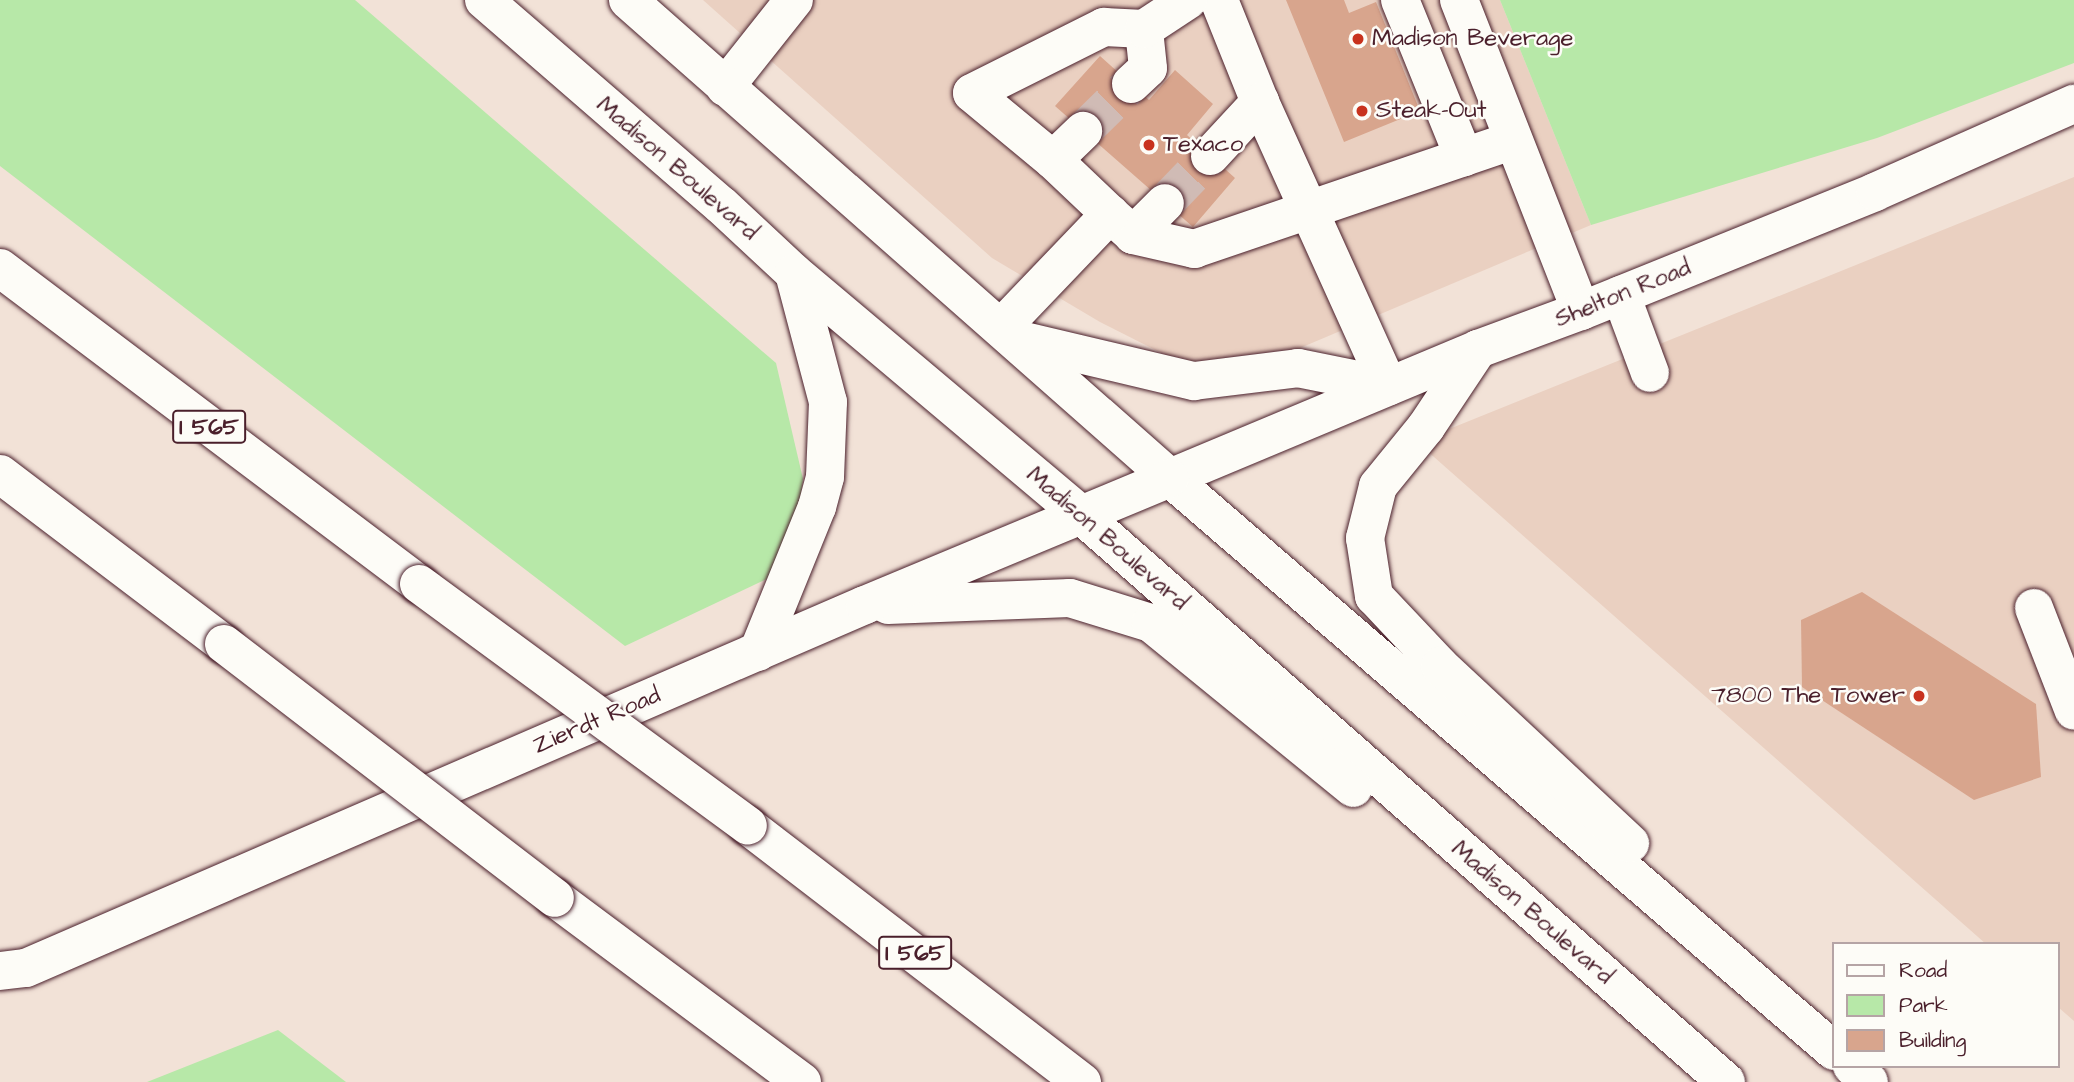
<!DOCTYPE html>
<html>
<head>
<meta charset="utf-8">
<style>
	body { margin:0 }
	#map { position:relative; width:2074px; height:1082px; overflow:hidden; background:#f2e2d7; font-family:"Architects Daughter",sans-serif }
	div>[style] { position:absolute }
	.built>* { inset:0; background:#ead0c1 }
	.green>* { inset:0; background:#b7e8a8 }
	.building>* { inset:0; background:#d8a58d }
	.minor-tunnel>* { height:38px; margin-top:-19px; transform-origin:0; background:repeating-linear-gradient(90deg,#d0bbb5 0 38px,transparent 0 57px) }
	.roads { filter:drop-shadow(0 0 2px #4a1f2b) drop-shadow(0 0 2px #4a1f2b) }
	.minor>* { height:38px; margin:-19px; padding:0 19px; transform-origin:19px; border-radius:19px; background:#fdfcf7 }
	.major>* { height:38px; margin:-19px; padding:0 19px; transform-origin:19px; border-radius:19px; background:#fdfcf7 }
	.highway>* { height:38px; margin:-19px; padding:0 19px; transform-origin:19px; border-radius:19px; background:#fdfcf7 }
	.bridges { filter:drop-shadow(0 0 2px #4a1f2b) drop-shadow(0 0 2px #4a1f2b) }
	.highway-bridge>* { height:38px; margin:-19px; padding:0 19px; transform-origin:19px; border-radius:19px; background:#fdfcf7 }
	.dots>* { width:19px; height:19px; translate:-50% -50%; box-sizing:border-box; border:4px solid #fdfcf7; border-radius:50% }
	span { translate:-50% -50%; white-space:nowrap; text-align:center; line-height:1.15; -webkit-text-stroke:5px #fdfcf7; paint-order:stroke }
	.shield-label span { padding:2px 5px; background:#fdfcf7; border:2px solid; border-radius:5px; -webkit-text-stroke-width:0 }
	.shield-label { font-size:23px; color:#4a1f2b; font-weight:700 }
	.poi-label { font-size:24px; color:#4a1f2b }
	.left { translate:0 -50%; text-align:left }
	.right { translate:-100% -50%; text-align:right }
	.street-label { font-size:24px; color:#4a1f2b }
	.legend { position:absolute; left:1832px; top:942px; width:228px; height:126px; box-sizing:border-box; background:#fdfcf7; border:2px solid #b5a4a5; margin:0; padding:9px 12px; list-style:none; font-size:21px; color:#4a1f2b }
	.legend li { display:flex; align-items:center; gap:14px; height:35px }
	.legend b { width:35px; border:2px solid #b5a4a5 }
</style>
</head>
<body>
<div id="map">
	<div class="built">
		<div style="clip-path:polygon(703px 0,1500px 0,1591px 225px,1293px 351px,1193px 369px,1100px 322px,992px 258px)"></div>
		<div style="clip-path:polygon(2074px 177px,2074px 1021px,2058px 1007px,2058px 944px,1986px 944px,1417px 442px)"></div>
	</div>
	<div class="green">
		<div style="clip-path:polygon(0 0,355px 0,776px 363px,803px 479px,792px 567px,625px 646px,0 166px)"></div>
		<div style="clip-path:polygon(1500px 0,2074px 0,2074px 63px,1877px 138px,1591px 225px)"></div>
		<div style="clip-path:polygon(278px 1030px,346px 1082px,147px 1082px)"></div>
	</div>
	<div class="building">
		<div style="clip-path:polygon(1286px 0,1344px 0,1349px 13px,1376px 2px,1420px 111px,1344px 142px)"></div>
		<div style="clip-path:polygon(1100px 56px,1149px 100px,1175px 70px,1213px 104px,1187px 135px,1235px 178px,1193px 227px,1055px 106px)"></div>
		<div style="clip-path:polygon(1862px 592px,2036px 704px,2041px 777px,1974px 800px,1802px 687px,1801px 620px)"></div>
	</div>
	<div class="minor-tunnel">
		<div style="left:1083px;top:131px;width:67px;rotate:-44.4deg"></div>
		<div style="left:1165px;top:203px;width:65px;rotate:-46.2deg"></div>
	</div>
	<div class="roads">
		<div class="minor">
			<div style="left:1219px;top:0;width:110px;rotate:68.1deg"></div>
			<div style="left:1260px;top:102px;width:312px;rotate:65.7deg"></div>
			<div style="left:1400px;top:0;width:170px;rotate:67.9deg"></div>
			<div style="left:1459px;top:0;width:334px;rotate:68.6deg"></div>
			<div style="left:1131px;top:84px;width:23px;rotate:-43deg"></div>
			<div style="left:1148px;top:68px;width:39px;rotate:-96deg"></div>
			<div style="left:725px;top:87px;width:111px;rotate:-51.6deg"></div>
			<div style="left:1210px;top:156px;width:74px;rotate:-47.2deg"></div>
			<div style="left:1053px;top:160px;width:42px;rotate:-44deg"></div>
			<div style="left:1110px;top:214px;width:31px;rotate:42deg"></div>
			<div style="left:1133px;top:235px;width:63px;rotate:12.9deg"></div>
			<div style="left:1194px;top:249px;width:335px;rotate:-18.8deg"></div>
			<div style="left:1133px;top:235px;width:45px;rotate:-45deg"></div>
			<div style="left:1621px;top:295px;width:83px;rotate:69.6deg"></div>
			<div style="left:1001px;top:328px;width:158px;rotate:-46.3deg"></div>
			<div style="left:1110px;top:214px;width:79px;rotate:-136.5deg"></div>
			<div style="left:1053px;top:160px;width:105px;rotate:-140.4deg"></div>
			<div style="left:972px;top:93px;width:148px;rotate:-26.6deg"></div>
			<div style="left:1104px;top:27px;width:40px;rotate:2.9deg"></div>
			<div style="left:1144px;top:29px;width:53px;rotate:-33.4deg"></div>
			<div style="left:1170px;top:478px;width:334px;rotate:-22.7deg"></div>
			<div style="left:1478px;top:349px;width:110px;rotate:-20.3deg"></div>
			<div style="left:1581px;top:311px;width:317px;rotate:-22deg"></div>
			<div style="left:1875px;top:192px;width:218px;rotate:-23.9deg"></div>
			<div style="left:2034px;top:608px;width:110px;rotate:68.8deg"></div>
		</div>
		<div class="major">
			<div style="left:484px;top:0;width:313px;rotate:40.9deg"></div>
			<div style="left:721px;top:205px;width:100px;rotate:43deg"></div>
			<div style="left:794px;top:273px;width:374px;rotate:40.1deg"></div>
			<div style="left:1080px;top:514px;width:860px;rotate:41.32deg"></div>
			<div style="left:628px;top:0;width:723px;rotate:41.41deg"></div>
			<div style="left:1170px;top:478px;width:877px;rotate:40.79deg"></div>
			<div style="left:1020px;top:340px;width:179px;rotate:13.3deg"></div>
			<div style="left:1194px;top:381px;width:105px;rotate:-7.1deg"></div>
			<div style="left:1298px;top:368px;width:92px;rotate:11.3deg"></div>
			<div style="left:1478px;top:349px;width:94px;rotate:123.7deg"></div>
			<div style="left:1426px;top:427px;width:76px;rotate:129.1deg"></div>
			<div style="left:1378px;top:486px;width:54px;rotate:104deg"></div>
			<div style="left:1365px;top:538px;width:59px;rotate:81.2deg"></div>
			<div style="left:1374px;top:596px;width:96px;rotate:46.7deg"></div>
			<div style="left:1440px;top:666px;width:260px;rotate:43deg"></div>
			<div style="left:888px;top:605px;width:182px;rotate:-2.2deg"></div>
			<div style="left:1070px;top:598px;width:85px;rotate:17.2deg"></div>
			<div style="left:1151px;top:623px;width:261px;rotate:39.2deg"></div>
			<div style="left:758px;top:652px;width:157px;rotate:-67.9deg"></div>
			<div style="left:817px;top:507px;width:31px;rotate:-75deg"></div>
			<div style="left:825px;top:477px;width:75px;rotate:-87.7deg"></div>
			<div style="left:828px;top:402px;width:133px;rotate:-104.8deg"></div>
			<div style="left:0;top:971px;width:26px;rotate:-7deg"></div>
			<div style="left:26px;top:968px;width:914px;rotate:-23.4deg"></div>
			<div style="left:865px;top:605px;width:330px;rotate:-22.6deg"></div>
			<div style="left:1852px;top:1066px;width:23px;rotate:43deg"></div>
		</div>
		<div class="highway">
			<div style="left:0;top:268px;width:525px;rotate:37.02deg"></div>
			<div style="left:0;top:474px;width:281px;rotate:37.2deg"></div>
			<div style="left:748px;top:826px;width:421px;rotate:37.5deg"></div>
			<div style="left:555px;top:898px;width:308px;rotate:36.7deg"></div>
		</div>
	</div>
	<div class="bridges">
		<div class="highway-bridge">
			<div style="left:419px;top:584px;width:408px;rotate:36.3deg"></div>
			<div style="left:224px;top:644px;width:417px;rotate:37.5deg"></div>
		</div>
	</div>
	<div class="dots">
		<div style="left:1358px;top:39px;background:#c8321e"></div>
		<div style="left:1362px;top:111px;background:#c8321e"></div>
		<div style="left:1149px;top:145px;background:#c8321e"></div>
		<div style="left:1919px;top:696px;background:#c8321e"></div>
	</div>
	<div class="shield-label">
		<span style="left:209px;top:427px">I 565</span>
		<span style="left:915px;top:953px">I 565</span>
	</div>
	<div class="poi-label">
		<span class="left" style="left:1372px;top:39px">Madison Beverage</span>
		<span class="left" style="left:1376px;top:111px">Steak-Out</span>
		<span class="left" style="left:1163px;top:145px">Texaco</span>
		<span class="right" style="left:1905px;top:696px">7800 The Tower</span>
	</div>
	<div class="street-label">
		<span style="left:677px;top:169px;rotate:41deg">Madison Boulevard</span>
		<span style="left:1623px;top:294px;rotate:-22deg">Shelton Road</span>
		<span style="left:1107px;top:539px;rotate:41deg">Madison Boulevard</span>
		<span style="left:597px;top:721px;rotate:-23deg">Zierdt Road</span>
		<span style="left:1532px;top:913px;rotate:41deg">Madison Boulevard</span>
	</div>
	<ul class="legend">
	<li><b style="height:9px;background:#fdfcf7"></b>Road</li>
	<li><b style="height:19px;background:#b7e8a8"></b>Park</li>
	<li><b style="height:19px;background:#d8a58d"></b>Building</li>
	</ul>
</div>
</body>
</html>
